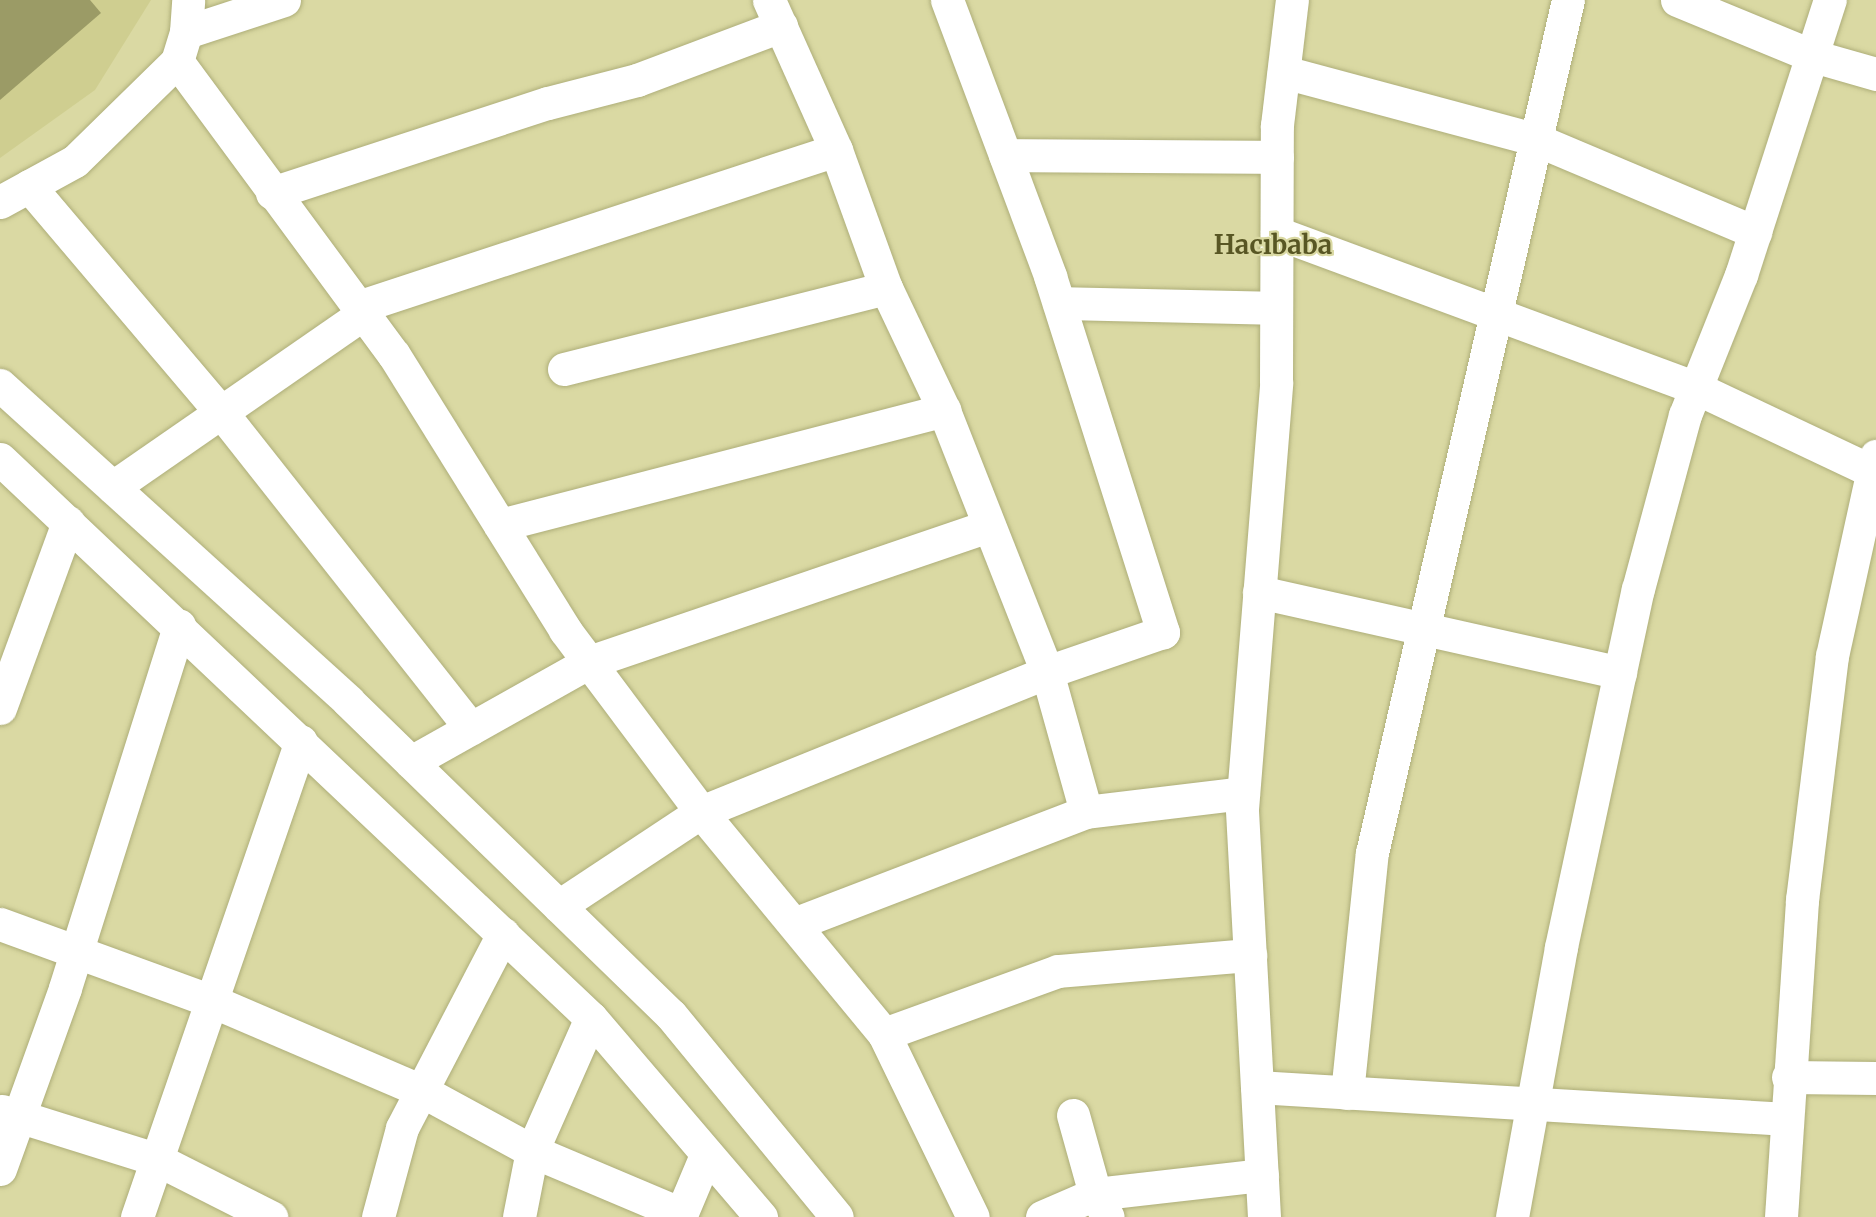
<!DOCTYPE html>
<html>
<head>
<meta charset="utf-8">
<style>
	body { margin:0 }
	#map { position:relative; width:1876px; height:1217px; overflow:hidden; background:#dad9a3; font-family:Merriweather,serif }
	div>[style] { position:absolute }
	.built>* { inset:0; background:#cfce90 }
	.building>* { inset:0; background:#9b9b66 }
	.roads { filter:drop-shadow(0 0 2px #aeae79) drop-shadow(0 0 2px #aeae79) }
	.minor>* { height:33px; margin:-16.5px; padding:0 16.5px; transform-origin:16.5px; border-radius:16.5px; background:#fff }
	.major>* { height:33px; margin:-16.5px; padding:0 16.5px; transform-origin:16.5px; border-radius:16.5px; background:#fff }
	span { translate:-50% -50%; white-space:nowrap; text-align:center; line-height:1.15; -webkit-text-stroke:4.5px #dad9a3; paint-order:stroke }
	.district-label { font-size:26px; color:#585624; font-weight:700 }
</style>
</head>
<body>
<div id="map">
	<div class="built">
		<div style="clip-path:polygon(0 0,151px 0,95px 90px,0 158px)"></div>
	</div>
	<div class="building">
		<div style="clip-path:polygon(0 0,90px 0,101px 13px,0 100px)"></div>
	</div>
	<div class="roads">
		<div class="minor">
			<div style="left:284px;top:0;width:103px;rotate:161.9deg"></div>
			<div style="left:186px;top:32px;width:30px;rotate:107deg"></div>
			<div style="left:177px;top:61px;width:365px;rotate:53.6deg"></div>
			<div style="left:394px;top:355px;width:324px;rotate:58.1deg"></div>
			<div style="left:565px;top:630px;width:227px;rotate:53.2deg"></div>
			<div style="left:701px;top:812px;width:288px;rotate:50.5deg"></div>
			<div style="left:884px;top:1034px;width:203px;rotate:64.1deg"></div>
			<div style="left:947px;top:0;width:295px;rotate:69.5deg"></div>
			<div style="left:1050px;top:276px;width:374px;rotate:72.4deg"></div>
			<div style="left:1163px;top:632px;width:123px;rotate:161deg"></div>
			<div style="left:1047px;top:672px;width:145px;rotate:74.4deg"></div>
			<div style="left:1086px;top:812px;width:158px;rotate:-6.9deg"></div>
			<div style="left:1677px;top:0;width:147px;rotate:22.4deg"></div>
			<div style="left:1813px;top:56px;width:66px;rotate:15.9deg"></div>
			<div style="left:186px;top:32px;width:32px;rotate:-86deg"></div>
			<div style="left:1284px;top:72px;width:262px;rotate:15deg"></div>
			<div style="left:1537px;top:140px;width:237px;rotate:22.9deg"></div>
			<div style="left:1005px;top:155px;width:272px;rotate:0.4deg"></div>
			<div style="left:29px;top:186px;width:297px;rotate:49.7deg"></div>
			<div style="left:221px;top:412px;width:403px;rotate:51.7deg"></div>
			<div style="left:272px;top:193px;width:290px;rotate:-18.1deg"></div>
			<div style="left:548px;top:103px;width:92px;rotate:-14.5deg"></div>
			<div style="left:637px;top:80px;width:154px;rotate:-20.6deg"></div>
			<div style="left:0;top:202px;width:85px;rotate:-28.7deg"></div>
			<div style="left:75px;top:161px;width:143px;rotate:-44.4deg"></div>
			<div style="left:1277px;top:233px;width:447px;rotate:20.3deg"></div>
			<div style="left:1696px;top:388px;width:199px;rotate:25.3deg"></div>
			<div style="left:1059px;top:303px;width:217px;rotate:1.3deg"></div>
			<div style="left:358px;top:307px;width:503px;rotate:-18.18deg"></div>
			<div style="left:564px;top:369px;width:332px;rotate:-14.1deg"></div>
			<div style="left:113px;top:487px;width:304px;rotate:-34.7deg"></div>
			<div style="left:500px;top:525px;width:459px;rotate:-14.5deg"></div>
			<div style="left:1259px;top:592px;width:370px;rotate:12.6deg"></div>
			<div style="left:0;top:708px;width:198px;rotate:-69.9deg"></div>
			<div style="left:411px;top:762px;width:204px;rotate:-29.3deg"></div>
			<div style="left:589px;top:662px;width:422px;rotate:-18.8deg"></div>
			<div style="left:559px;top:906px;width:170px;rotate:-33.5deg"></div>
			<div style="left:701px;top:812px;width:373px;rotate:-22deg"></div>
			<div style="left:1047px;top:672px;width:282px;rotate:-111.5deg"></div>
			<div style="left:944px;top:410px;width:135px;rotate:-115.4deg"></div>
			<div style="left:886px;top:288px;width:147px;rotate:-109.9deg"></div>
			<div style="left:836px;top:150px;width:164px;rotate:-114.1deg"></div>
			<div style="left:0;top:924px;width:226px;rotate:20deg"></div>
			<div style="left:212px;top:1001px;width:228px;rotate:23.2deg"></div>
			<div style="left:422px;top:1091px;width:125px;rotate:28.6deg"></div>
			<div style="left:532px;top:1151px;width:162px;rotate:22.9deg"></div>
			<div style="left:794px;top:924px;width:313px;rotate:-21deg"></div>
			<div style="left:884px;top:1034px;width:185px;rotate:-19.9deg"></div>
			<div style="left:1058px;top:971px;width:193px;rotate:-4.8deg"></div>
			<div style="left:1788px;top:1077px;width:88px;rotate:0.7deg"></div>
			<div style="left:1257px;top:1087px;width:531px;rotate:3.46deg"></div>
			<div style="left:1347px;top:1093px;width:241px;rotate:-84.1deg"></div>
			<div style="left:1372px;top:853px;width:875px;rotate:-77.06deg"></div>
			<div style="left:2px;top:1111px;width:164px;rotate:17.4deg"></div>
			<div style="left:158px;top:1160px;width:127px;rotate:26.8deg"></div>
			<div style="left:1073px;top:1115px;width:82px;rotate:74.4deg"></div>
			<div style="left:1095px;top:1194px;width:26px;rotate:61deg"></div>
			<div style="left:0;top:1169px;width:192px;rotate:-70.2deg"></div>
			<div style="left:65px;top:988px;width:380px;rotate:-72.5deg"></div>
			<div style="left:137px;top:1217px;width:503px;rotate:-70.99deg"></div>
			<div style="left:378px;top:1217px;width:92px;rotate:-74.9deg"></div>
			<div style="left:402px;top:1128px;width:219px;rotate:-62.5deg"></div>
			<div style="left:519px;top:1217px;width:67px;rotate:-78.9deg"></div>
			<div style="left:532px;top:1151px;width:145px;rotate:-66.1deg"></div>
			<div style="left:680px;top:1217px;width:67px;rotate:-67.2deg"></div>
			<div style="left:1042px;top:1217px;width:58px;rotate:-23.5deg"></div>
			<div style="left:1095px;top:1194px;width:168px;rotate:-6.5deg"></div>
			<div style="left:1264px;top:1217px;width:409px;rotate:-93.1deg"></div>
			<div style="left:1242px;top:809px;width:428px;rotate:-85.4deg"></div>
			<div style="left:1276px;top:382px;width:257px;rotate:-89.8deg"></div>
			<div style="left:1277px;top:125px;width:126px;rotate:-83.2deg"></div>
			<div style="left:1512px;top:1217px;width:274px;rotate:-79.7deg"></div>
			<div style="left:1561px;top:947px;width:366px;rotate:-77.9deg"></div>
			<div style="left:1638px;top:589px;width:180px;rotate:-74.9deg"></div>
			<div style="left:1685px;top:415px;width:151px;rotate:-68.2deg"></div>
			<div style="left:1741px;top:275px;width:289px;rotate:-72.1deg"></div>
			<div style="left:1781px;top:1217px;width:318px;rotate:-86.2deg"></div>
			<div style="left:1802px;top:900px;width:246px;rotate:-83deg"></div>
			<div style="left:1832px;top:656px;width:205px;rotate:-77.6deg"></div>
		</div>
		<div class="major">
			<div style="left:0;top:385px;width:470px;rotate:42.2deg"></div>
			<div style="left:348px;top:701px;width:450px;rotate:44.2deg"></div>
			<div style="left:671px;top:1015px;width:261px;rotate:50.6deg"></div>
			<div style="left:0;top:459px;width:813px;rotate:43.41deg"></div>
			<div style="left:591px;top:1018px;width:262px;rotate:49.5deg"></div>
		</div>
	</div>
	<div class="district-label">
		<span style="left:1273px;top:245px">Hacıbaba</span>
	</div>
</div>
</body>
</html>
